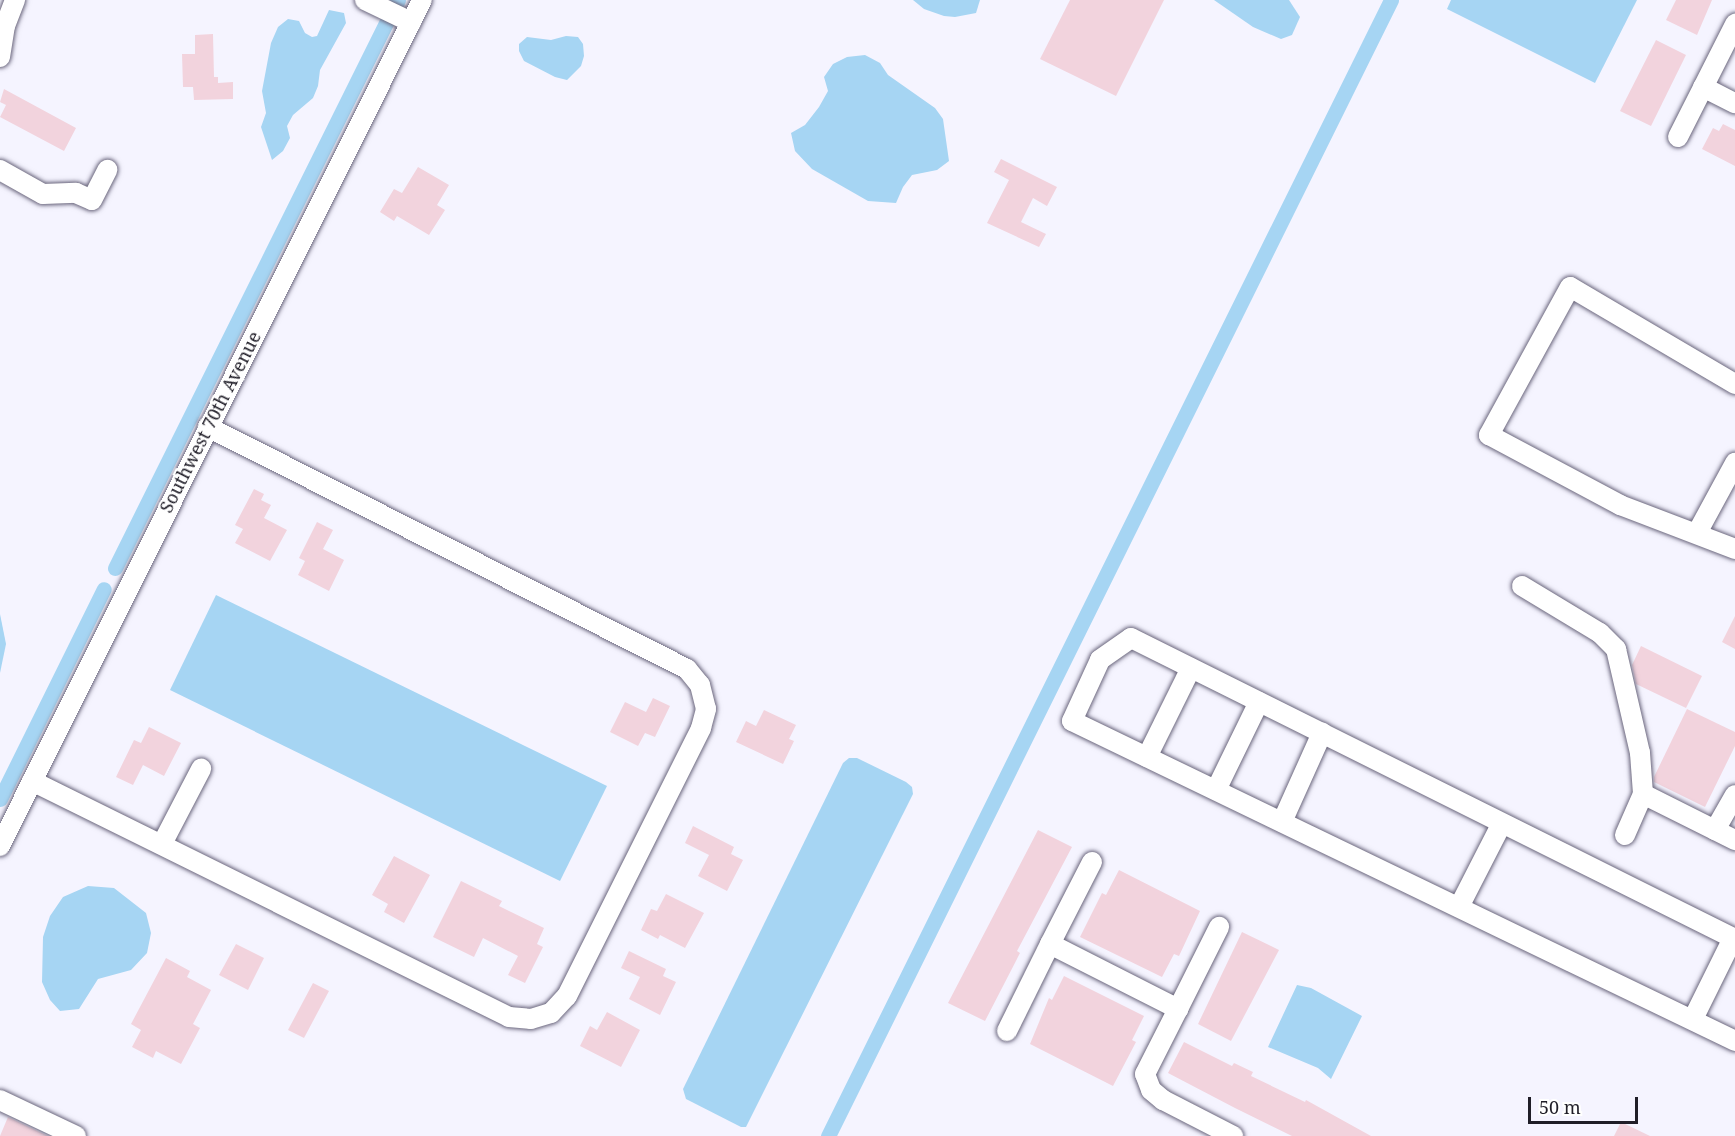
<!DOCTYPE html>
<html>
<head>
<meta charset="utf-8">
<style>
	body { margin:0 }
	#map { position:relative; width:1735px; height:1136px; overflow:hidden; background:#f5f4ff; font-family:"Noto Serif",serif }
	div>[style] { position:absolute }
	.water>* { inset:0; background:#a6d5f3 }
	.canal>* { height:15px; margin:-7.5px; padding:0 7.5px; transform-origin:7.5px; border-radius:7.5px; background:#a6d5f3 }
	.building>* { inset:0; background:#f2d3dd }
	.roads { filter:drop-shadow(0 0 2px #6a667d) drop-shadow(0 0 2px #6a667d) }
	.minor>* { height:20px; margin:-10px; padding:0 10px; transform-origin:10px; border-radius:10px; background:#fff }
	span { translate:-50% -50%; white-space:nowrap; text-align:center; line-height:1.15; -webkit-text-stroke:4.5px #fff; paint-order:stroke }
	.street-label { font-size:18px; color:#201e28 }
	.scale { position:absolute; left:1528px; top:1097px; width:110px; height:27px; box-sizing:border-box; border:3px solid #201e28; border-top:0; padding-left:8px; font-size:18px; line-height:21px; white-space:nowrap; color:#201e28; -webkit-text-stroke:4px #fff; paint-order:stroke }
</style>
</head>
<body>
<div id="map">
	<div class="water">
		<div style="clip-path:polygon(913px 0,980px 0,976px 13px,955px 17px,944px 16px,924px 9px)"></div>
		<div style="clip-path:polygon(1214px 0,1289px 0,1300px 17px,1292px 35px,1281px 39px,1253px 27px)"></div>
		<div style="clip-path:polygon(1451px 0,1637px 0,1595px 83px,1447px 9px)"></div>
		<div style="clip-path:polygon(329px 10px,344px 13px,346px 23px,320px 70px,318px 86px,313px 98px,293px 115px,287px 126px,290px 138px,283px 151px,272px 160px,261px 127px,266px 113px,262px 91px,271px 43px,278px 27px,288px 19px,299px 21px,305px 33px,312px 37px,317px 36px)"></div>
		<div style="clip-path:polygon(566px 36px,578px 37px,583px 44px,584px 56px,581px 66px,567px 80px,555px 77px,524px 61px,519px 51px,519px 44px,527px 37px,551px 40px)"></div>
		<div style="clip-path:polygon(865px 55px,880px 63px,888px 75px,935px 108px,943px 119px,949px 161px,937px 170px,912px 175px,903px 187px,896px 203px,868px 201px,812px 169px,795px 151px,791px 133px,805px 125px,819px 107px,828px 91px,824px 77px,833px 64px,847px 57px)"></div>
		<div style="clip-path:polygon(216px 595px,607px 786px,560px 881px,170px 690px)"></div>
		<div style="clip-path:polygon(0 614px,6px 644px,0 673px)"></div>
		<div style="clip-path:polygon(849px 758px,857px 758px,906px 782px,912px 787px,913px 794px,746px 1127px,741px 1127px,686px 1099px,683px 1089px,843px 763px)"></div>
		<div style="clip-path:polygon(88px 886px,114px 888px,146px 913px,151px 933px,147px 953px,131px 970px,98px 979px,79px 1009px,60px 1011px,50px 1000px,42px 982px,43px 937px,50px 916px,63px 897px)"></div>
		<div style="clip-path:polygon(1297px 985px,1311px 988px,1362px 1016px,1331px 1079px,1318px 1068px,1268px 1047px)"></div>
	</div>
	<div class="canal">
		<div style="left:397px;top:2px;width:2px;rotate:-63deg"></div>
		<div style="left:115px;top:568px;width:609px;rotate:-63.56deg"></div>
		<div style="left:0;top:799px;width:234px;rotate:-63.7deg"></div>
		<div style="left:828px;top:1136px;width:1268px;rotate:-63.64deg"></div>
	</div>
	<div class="building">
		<div style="clip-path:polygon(1070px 0,1164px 0,1116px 96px,1040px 59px)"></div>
		<div style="clip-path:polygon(1676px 0,1712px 0,1697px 35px,1666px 20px)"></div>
		<div style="clip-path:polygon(213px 34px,214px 77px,218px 77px,218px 83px,233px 82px,233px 99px,194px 100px,193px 87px,183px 87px,182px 54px,195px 54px,195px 35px)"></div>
		<div style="clip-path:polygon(1656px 40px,1686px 55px,1651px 126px,1620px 111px)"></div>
		<div style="clip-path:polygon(4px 89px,76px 128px,64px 151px,0 117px,6px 105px,0 102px)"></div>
		<div style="clip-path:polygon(1723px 124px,1735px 130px,1735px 166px,1702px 149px,1713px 128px,1719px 131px)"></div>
		<div style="clip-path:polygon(1001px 159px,1057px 187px,1047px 206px,1033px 198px,1021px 222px,1046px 234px,1039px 247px,987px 223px,1009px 180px,994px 172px)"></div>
		<div style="clip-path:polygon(418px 167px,449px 185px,437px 205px,445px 210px,429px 235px,397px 216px,394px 221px,380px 212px,394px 189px,402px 193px)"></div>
		<div style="clip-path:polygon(254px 489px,264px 494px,261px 500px,271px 505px,264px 518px,287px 530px,270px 561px,235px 543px,243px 529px,235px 525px)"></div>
		<div style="clip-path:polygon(317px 522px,333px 530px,323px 549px,344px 560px,329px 591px,298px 575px,305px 561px,299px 558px)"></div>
		<div style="clip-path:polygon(1735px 616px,1735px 649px,1722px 642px)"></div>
		<div style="clip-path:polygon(1641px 646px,1702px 676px,1686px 708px,1636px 684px,1632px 665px)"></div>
		<div style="clip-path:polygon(653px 698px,670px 706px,655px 737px,645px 733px,638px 746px,610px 732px,625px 702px,646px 712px)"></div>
		<div style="clip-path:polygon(1687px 709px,1735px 732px,1735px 746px,1705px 807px,1654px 782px,1654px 777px)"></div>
		<div style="clip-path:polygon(764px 710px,796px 725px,789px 739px,794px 741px,783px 764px,736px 742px,746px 721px,756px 726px)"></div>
		<div style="clip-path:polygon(149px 727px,181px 743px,164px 776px,143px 765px,133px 785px,116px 777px,134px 740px,141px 743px)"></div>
		<div style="clip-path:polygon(693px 826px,734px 847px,731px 854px,743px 860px,727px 891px,698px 876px,709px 855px,685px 843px)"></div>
		<div style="clip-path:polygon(1038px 830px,1072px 847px,1017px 951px,1020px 953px,985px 1021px,948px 1003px)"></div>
		<div style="clip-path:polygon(394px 856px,430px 875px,404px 923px,384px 912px,388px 904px,372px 895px)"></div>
		<div style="clip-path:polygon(1119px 870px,1200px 911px,1179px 956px,1174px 954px,1162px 977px,1080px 937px,1102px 893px,1106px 895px)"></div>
		<div style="clip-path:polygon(461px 881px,502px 901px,499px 906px,544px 928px,537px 944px,543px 947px,525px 983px,508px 975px,518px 956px,483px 938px,474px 957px,433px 937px)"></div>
		<div style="clip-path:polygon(666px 894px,704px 913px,685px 948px,660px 935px,658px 939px,641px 930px,651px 909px,657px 911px)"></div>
		<div style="clip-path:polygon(1242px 932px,1279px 950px,1231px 1041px,1198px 1024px)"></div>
		<div style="clip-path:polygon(236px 944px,264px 958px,248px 990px,219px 975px)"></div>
		<div style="clip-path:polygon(629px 951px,666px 969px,663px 976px,676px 982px,660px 1015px,629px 999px,640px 977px,621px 968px)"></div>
		<div style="clip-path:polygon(166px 958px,190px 971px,187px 977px,211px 990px,193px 1024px,200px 1028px,181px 1064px,156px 1051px,153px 1058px,132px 1047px,141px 1030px,131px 1024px)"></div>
		<div style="clip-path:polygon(1064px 976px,1144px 1016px,1132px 1040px,1136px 1042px,1113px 1086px,1030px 1044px,1049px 998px,1052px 1000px)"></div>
		<div style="clip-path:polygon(313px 983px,329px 991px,304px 1038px,288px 1030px)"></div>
		<div style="clip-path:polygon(607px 1012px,640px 1030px,621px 1067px,580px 1046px,590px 1026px,597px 1030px)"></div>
		<div style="clip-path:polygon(1184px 1042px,1232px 1066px,1234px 1063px,1253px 1072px,1251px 1076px,1305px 1102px,1306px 1100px,1371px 1136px,1292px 1136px,1235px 1108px,1168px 1073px)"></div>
		<div style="clip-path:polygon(8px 1117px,48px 1136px,0 1136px)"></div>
		<div style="clip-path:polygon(1621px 1122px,1650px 1136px,1614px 1136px)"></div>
	</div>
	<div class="roads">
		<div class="minor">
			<div style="left:365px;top:0;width:51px;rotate:25.6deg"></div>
			<div style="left:0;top:57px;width:31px;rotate:-81deg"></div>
			<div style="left:5px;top:26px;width:28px;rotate:-69deg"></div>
			<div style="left:1703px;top:87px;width:36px;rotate:27deg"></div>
			<div style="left:1678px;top:137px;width:127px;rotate:-63.2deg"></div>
			<div style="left:0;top:170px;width:49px;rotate:29.2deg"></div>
			<div style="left:43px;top:194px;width:33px;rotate:-2deg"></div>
			<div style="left:76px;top:193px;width:17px;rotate:24deg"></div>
			<div style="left:92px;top:200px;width:34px;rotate:-63deg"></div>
			<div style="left:1735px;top:384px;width:191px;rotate:-149.5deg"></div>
			<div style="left:1570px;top:287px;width:169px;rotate:118.7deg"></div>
			<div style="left:1489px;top:435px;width:149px;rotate:28.1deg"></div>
			<div style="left:1620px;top:505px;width:123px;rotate:20.9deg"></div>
			<div style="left:1697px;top:533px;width:80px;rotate:-61.5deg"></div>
			<div style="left:1522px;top:586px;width:91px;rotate:31.1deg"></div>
			<div style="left:1600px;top:633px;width:23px;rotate:45deg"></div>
			<div style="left:1616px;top:649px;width:107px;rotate:77deg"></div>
			<div style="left:1640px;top:753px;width:41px;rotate:85.8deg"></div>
			<div style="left:1147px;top:757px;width:99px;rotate:-63.7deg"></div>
			<div style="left:32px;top:781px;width:532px;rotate:26.32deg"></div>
			<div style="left:509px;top:1017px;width:22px;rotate:5deg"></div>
			<div style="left:531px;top:1019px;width:21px;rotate:-17deg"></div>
			<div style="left:551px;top:1013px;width:23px;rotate:-47deg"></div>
			<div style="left:567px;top:996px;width:300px;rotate:-63.4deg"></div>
			<div style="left:701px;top:728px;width:20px;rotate:-75deg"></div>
			<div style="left:706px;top:709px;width:25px;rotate:-104deg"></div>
			<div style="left:700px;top:685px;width:21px;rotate:-129deg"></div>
			<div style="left:687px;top:669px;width:537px;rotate:-153.2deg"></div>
			<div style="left:1216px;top:790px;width:98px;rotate:-64deg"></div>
			<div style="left:1282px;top:822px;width:98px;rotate:-65.8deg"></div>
			<div style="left:1715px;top:830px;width:40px;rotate:-60.3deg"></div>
			<div style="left:1625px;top:835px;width:45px;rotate:-66.3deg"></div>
			<div style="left:1643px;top:794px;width:103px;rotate:26.6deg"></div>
			<div style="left:162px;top:844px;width:85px;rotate:-62.5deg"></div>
			<div style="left:0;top:846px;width:945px;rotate:-63.49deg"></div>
			<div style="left:1092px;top:862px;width:92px;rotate:117.1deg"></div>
			<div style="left:1050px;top:944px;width:144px;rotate:26.9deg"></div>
			<div style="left:1178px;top:1009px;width:73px;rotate:116.9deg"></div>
			<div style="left:1145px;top:1074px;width:17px;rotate:69deg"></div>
			<div style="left:1151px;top:1090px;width:16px;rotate:40deg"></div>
			<div style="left:1163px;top:1100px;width:79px;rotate:27.2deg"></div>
			<div style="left:1459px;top:907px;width:94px;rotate:-62.9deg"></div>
			<div style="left:1735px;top:939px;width:675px;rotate:-153.51deg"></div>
			<div style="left:1131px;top:638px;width:38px;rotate:145deg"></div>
			<div style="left:1100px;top:660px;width:67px;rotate:114.7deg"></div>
			<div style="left:1072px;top:721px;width:736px;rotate:25.76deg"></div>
			<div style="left:1178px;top:1009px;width:92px;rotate:-63.4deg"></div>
			<div style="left:1693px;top:1019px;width:90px;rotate:-63.7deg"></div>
			<div style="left:1007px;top:1031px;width:97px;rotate:-63.7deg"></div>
			<div style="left:0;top:1100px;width:84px;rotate:25.3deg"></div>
		</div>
	</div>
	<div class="street-label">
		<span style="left:210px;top:422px;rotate:-63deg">Southwest 70th Avenue</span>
	</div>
	<div class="scale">50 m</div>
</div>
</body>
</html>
